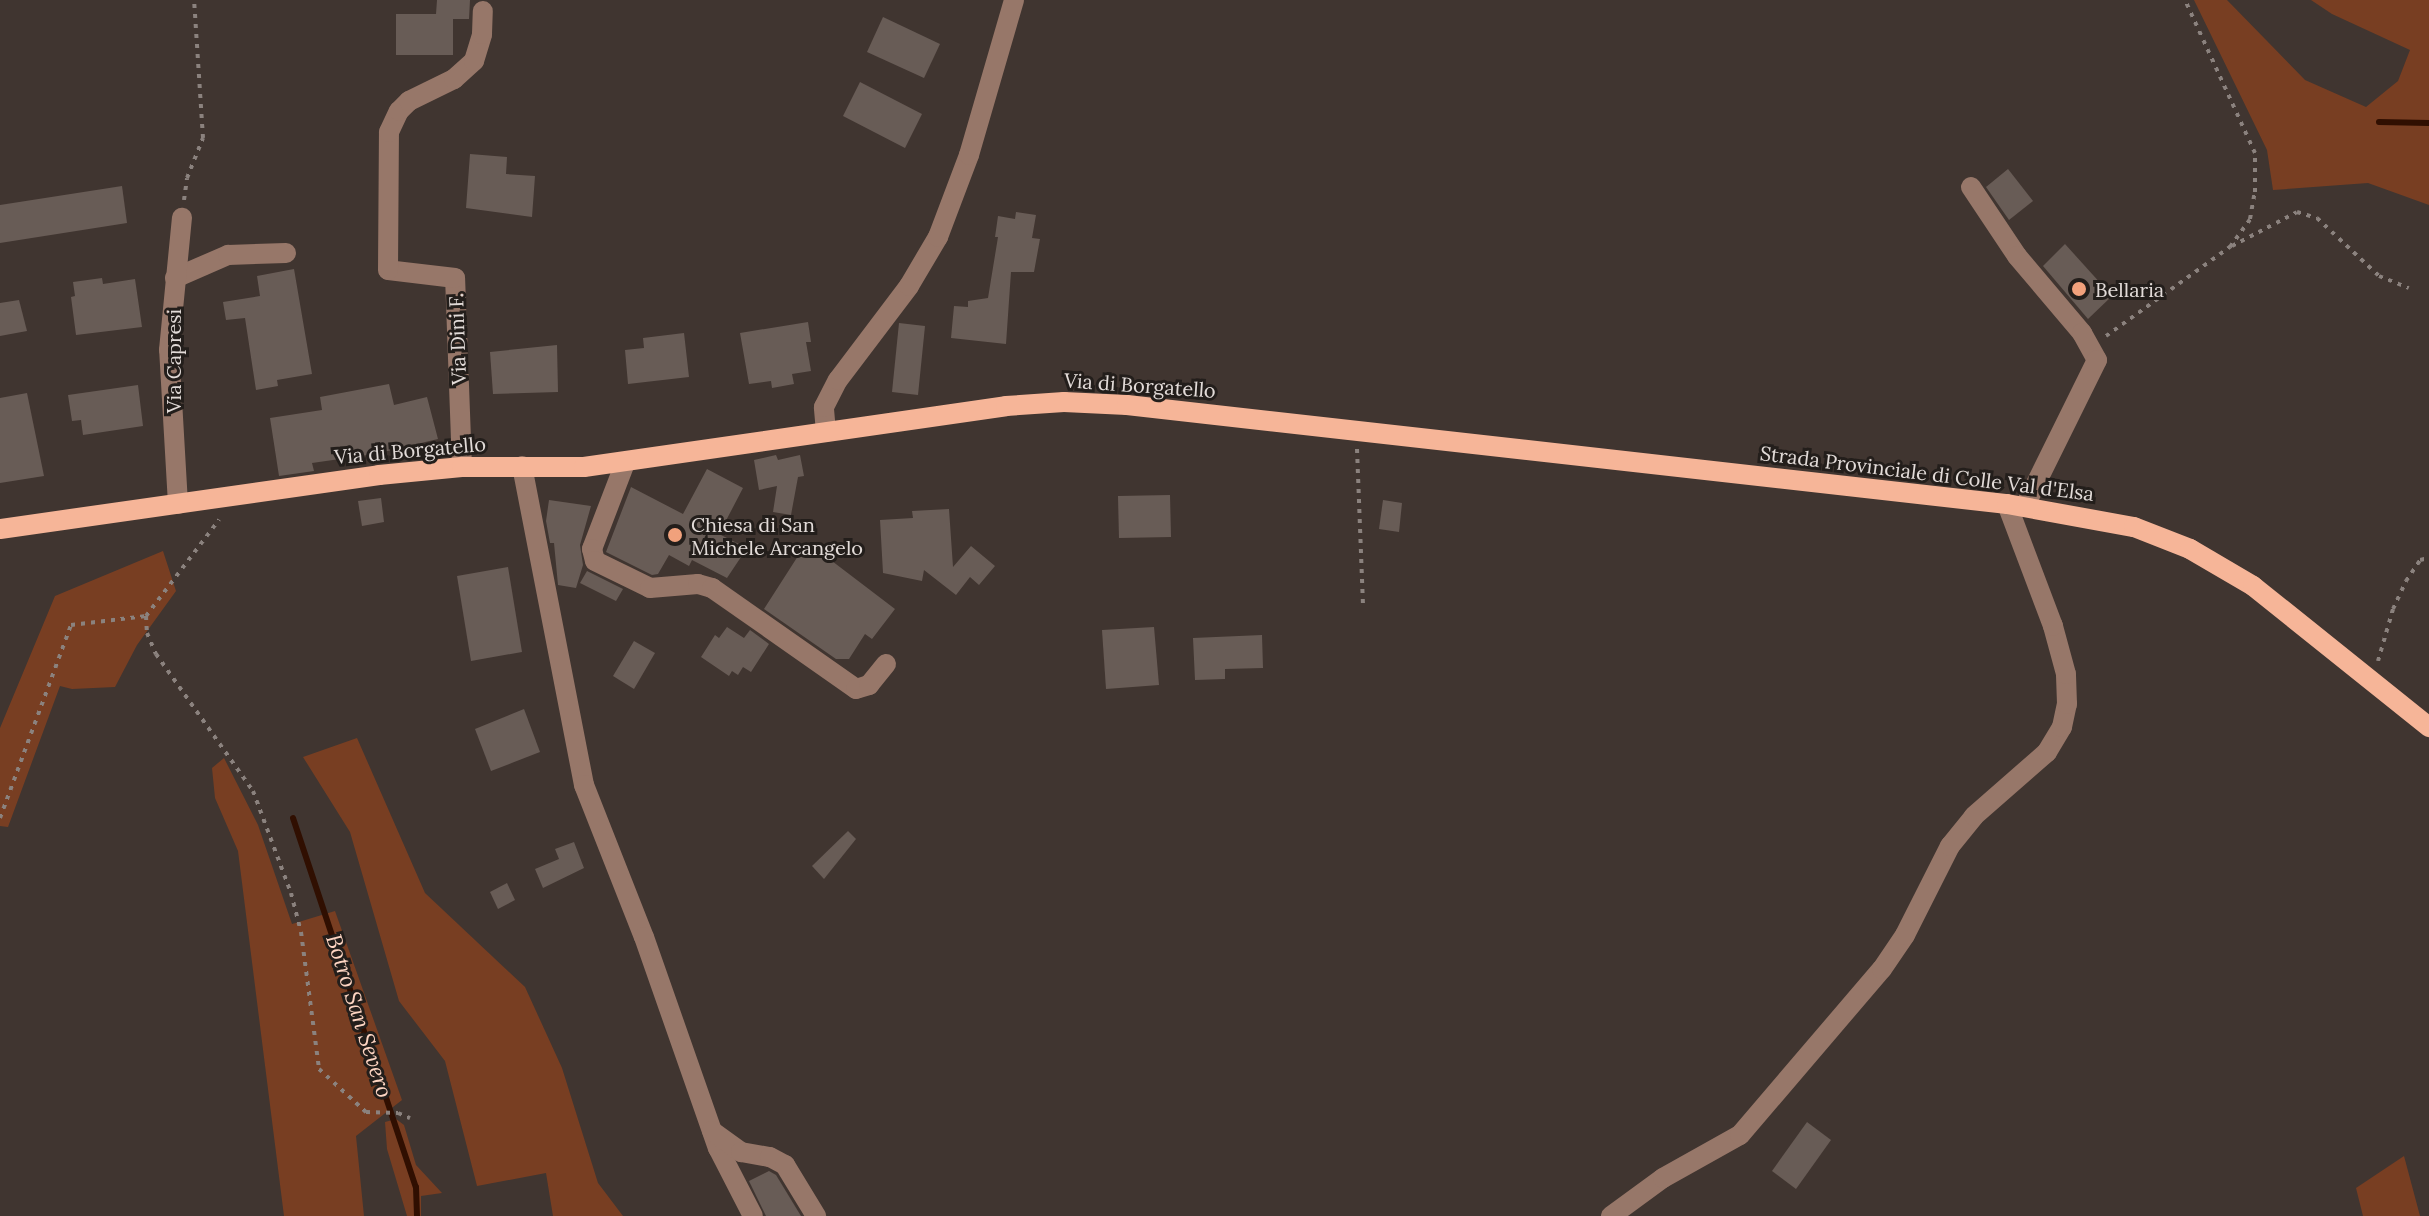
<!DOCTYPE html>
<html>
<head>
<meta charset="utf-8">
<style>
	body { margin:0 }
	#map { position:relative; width:2429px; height:1216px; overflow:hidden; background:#403530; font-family:Lora,serif }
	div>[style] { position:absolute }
	.green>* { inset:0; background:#783e22 }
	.stream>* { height:6px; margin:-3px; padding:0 3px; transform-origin:3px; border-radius:3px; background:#300f01 }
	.building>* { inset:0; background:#685c56 }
	.path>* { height:4px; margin-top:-2px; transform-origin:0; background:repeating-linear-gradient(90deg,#8b827e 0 4px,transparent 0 10px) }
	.minor>* { height:20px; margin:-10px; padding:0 10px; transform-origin:10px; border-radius:10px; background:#977769 }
	.major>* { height:20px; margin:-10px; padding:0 10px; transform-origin:10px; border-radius:10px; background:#f6b598 }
	.dots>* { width:22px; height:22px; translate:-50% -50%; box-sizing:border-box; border:4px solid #231e1b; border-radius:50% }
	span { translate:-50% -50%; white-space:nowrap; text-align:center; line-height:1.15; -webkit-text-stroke:6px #231e1b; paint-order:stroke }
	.poi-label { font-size:20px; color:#e2dbd8 }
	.left { translate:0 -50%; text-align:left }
	.street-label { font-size:20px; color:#e2dbd8 }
	.water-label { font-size:22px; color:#fed5c2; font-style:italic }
</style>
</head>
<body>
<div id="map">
	<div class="green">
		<div style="clip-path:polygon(2194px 0,2227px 0,2305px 80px,2366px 107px,2398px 81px,2410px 50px,2332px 14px,2311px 0,2429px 0,2429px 205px,2368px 183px,2273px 190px,2267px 150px)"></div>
		<div style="clip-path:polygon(163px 551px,176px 591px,137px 645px,115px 687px,72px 689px,60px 686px,8px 827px,0 826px,0 728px,55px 596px)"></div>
		<div style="clip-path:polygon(357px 738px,425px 893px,525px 987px,562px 1068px,598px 1183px,623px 1216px,553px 1216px,546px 1173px,477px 1186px,445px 1061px,399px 1001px,350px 832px,303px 757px)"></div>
		<div style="clip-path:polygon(224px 758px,258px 825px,292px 924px,335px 911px,402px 1100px,356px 1136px,364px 1216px,284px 1216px,238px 851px,215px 798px,212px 768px)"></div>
		<div style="clip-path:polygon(396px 1119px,404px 1125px,416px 1165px,442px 1193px,421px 1196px,421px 1216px,407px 1216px,387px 1149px,385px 1122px)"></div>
		<div style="clip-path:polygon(2404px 1156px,2420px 1216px,2363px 1216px,2356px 1188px)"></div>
	</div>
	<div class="stream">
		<div style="left:2379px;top:122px;width:50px;rotate:1.1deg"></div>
		<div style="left:293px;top:818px;width:389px;rotate:71.6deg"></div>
		<div style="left:416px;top:1187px;width:29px;rotate:88deg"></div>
	</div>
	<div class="building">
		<div style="clip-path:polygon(437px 0,470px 0,469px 19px,453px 19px,453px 55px,396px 55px,396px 14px,436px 14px)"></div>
		<div style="clip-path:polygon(883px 17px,940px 44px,924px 78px,867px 52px)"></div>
		<div style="clip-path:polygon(860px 82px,922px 114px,905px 148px,843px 116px)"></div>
		<div style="clip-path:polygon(470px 154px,507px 157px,506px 174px,535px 176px,532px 217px,466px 208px)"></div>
		<div style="clip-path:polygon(2008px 169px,2033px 201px,2009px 220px,1986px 187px)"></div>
		<div style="clip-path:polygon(122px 186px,127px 223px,0 243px,0 205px)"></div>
		<div style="clip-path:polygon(1016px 212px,1036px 215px,1032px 238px,1040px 239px,1034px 272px,1011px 272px,1006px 344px,951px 338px,954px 306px,968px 307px,968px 301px,988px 298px,998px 237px,995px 237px,998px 216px,1015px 219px)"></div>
		<div style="clip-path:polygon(2065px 244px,2112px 296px,2088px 319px,2043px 266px)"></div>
		<div style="clip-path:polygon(294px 269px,312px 374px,277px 380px,278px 386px,256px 390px,245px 318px,226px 320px,223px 302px,260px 296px,257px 276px)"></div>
		<div style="clip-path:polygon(102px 278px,103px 284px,135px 279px,142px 327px,76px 335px,71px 297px,75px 296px,73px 282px)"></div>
		<div style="clip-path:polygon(19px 300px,27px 331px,0 336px,0 303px)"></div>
		<div style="clip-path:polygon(808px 322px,811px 342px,806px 342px,811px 371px,792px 374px,794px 384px,772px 388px,771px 381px,749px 384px,740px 333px)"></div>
		<div style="clip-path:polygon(899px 323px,925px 326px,918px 395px,892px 392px)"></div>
		<div style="clip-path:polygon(684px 333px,689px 377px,628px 384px,625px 350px,644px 348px,643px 338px)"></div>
		<div style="clip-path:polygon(557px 345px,558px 392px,493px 394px,490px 352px)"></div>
		<div style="clip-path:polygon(389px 384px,394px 405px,427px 397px,438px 439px,375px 454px,312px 463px,314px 471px,279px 476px,270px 418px,322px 410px,320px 397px)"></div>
		<div style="clip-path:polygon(138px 385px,143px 426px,83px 435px,81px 420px,72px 421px,68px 395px)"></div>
		<div style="clip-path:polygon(27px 393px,44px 476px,0 483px,0 398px)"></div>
		<div style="clip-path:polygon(776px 455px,778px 460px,800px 455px,804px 476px,798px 477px,791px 515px,773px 512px,777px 486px,759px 490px,754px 460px)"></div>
		<div style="clip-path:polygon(707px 469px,743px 488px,719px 534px,747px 548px,727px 578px,692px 560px,689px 566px,669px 555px,658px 574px,652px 575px,606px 552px,631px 487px,683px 514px)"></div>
		<div style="clip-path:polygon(1170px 495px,1171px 537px,1119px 538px,1118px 496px)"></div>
		<div style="clip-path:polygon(381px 498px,384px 522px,362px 526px,358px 501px)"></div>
		<div style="clip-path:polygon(549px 500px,591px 506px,580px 545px,583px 565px,576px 588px,558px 585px,554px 543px,550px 543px,546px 521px)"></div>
		<div style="clip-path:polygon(1383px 500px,1402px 503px,1399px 532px,1379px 529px)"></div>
		<div style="clip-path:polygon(949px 509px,953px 567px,971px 546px,995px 566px,979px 585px,970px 577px,956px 595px,924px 570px,922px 581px,883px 573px,880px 520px,913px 518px,912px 511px)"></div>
		<div style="clip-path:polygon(807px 542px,895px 609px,872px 639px,865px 634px,849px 659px,836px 659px,764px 609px)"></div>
		<div style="clip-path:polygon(508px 567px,522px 652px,471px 661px,457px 576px)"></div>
		<div style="clip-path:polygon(587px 571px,623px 589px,616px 601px,580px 583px)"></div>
		<div style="clip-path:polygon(727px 627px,744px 638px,750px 630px,769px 644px,751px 672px,743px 667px,738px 675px,732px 671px,729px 676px,701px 657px,715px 635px,719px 638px)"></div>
		<div style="clip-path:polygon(1154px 627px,1159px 685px,1106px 689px,1102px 630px)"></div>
		<div style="clip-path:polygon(1262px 635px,1263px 668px,1225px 669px,1225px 679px,1195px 680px,1193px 638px)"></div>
		<div style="clip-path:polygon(634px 641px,655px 653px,634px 689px,613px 676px)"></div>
		<div style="clip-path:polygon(524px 709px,540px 752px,491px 771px,475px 729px)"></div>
		<div style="clip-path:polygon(848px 831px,856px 839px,824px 879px,812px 866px)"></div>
		<div style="clip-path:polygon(574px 842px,584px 868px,543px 888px,535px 869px,559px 859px,555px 849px)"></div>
		<div style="clip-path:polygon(507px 883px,515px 900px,498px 909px,490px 892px)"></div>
		<div style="clip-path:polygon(1807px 1122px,1831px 1140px,1796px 1189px,1772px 1171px)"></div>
		<div style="clip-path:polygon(769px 1171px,776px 1175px,801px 1216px,766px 1216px,749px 1181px)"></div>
	</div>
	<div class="path">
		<div style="left:184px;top:200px;width:22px;rotate:-82deg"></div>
		<div style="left:187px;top:178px;width:43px;rotate:-68.2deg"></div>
		<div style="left:203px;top:138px;width:138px;rotate:-93.7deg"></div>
		<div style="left:2232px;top:246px;width:73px;rotate:-27.6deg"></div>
		<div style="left:2297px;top:212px;width:21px;rotate:17deg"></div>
		<div style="left:2317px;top:218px;width:85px;rotate:43.1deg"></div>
		<div style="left:2379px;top:276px;width:32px;rotate:22deg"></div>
		<div style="left:2106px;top:336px;width:153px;rotate:-35.7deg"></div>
		<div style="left:2230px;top:247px;width:34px;rotate:-54deg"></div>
		<div style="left:2250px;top:219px;width:27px;rotate:-80deg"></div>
		<div style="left:2255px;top:192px;width:39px;rotate:-90deg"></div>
		<div style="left:2255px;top:153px;width:168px;rotate:-114.6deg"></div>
		<div style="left:1357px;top:449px;width:158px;rotate:87.8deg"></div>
		<div style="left:146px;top:616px;width:17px;rotate:87deg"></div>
		<div style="left:147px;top:633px;width:23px;rotate:67deg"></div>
		<div style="left:156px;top:654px;width:168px;rotate:54.7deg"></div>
		<div style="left:253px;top:791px;width:109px;rotate:69.6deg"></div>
		<div style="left:291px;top:893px;width:40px;rotate:75.6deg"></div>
		<div style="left:301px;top:932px;width:138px;rotate:82.5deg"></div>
		<div style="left:319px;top:1069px;width:64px;rotate:42.5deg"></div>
		<div style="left:366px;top:1112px;width:32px;rotate:2deg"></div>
		<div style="left:398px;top:1113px;width:13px;rotate:23deg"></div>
		<div style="left:2378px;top:661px;width:54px;rotate:-73.9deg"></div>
		<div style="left:2393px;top:609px;width:31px;rotate:-65deg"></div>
		<div style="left:2406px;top:581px;width:25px;rotate:-56deg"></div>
		<div style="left:2420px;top:560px;width:9px;rotate:-13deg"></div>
		<div style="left:0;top:818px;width:206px;rotate:-69.8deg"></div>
		<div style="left:71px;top:625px;width:76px;rotate:-6.8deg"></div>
		<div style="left:146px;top:616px;width:121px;rotate:-52.8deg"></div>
	</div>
	<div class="minor">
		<div style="left:1971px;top:187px;width:83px;rotate:56.3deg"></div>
		<div style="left:2017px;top:256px;width:101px;rotate:49.8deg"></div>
		<div style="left:2082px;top:333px;width:31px;rotate:61deg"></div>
		<div style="left:2097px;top:360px;width:163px;rotate:116.3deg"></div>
		<div style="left:175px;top:278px;width:58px;rotate:-23.5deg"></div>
		<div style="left:228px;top:255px;width:58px;rotate:-2deg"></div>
		<div style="left:826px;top:432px;width:25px;rotate:-95deg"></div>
		<div style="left:824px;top:407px;width:30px;rotate:-63deg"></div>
		<div style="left:838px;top:380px;width:118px;rotate:-52.9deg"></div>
		<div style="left:909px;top:286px;width:57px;rotate:-59.4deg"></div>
		<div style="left:938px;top:237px;width:88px;rotate:-69.3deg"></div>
		<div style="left:969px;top:155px;width:161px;rotate:-73.8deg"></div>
		<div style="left:625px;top:463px;width:92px;rotate:111deg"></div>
		<div style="left:592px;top:549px;width:12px;rotate:76deg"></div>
		<div style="left:595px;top:561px;width:61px;rotate:26.1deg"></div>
		<div style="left:650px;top:588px;width:48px;rotate:-4.8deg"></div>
		<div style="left:698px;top:584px;width:15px;rotate:16deg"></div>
		<div style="left:712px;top:588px;width:176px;rotate:35deg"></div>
		<div style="left:856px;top:689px;width:14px;rotate:-17deg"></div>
		<div style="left:869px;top:685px;width:27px;rotate:-51deg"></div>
		<div style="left:522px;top:466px;width:325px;rotate:79deg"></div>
		<div style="left:584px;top:785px;width:163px;rotate:68.5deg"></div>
		<div style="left:644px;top:937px;width:224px;rotate:70.7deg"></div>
		<div style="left:718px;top:1148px;width:76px;rotate:62.8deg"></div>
		<div style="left:462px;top:467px;width:189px;rotate:-92.1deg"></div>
		<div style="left:455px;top:278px;width:67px;rotate:-173.2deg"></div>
		<div style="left:388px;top:270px;width:138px;rotate:-89.6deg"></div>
		<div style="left:389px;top:132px;width:23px;rotate:-65deg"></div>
		<div style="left:399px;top:111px;width:14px;rotate:-45deg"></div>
		<div style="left:409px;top:101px;width:50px;rotate:-26.1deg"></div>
		<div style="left:454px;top:79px;width:27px;rotate:-42deg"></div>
		<div style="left:474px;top:61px;width:28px;rotate:-73deg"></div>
		<div style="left:482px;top:34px;width:23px;rotate:-88deg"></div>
		<div style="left:178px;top:504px;width:154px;rotate:-93.3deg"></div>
		<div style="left:169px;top:350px;width:133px;rotate:-84.4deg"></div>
		<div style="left:712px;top:1131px;width:36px;rotate:36deg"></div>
		<div style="left:741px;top:1152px;width:29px;rotate:10deg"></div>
		<div style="left:770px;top:1157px;width:17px;rotate:28deg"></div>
		<div style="left:785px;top:1165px;width:60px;rotate:58.7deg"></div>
		<div style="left:1611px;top:1216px;width:64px;rotate:-36.2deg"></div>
		<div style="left:1663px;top:1178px;width:88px;rotate:-29.2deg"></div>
		<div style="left:1740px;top:1135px;width:218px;rotate:-49.5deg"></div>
		<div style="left:1882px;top:969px;width:41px;rotate:-55.9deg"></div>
		<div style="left:1905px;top:935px;width:100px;rotate:-63.2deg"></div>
		<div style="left:1950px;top:846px;width:38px;rotate:-51deg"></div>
		<div style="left:1974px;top:816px;width:97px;rotate:-41.2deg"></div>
		<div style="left:2047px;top:752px;width:29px;rotate:-59deg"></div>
		<div style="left:2062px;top:727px;width:24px;rotate:-78deg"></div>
		<div style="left:2067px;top:704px;width:30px;rotate:-92deg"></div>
		<div style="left:2066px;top:674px;width:50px;rotate:-105.2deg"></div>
		<div style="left:2053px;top:626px;width:130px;rotate:-110.7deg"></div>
	</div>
	<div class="major">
		<div style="left:0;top:529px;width:383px;rotate:-8.1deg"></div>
		<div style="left:379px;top:475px;width:83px;rotate:-5.5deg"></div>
		<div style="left:462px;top:467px;width:122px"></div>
		<div style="left:584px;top:467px;width:426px;rotate:-8.2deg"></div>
		<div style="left:1006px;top:406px;width:58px;rotate:-3.9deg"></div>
		<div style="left:1064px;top:402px;width:63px;rotate:2.7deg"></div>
		<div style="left:1127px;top:405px;width:886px;rotate:6.42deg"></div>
		<div style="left:2007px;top:504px;width:129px;rotate:10.3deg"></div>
		<div style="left:2134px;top:527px;width:60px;rotate:21.4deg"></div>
		<div style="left:2190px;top:549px;width:73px;rotate:30.4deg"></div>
		<div style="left:2253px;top:586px;width:226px;rotate:38.7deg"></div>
	</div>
	<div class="dots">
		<div style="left:2079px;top:289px;background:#f1a17c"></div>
		<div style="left:675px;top:535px;background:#f1a17c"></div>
	</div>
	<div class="poi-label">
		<span class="left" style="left:2095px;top:289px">Bellaria</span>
		<span class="left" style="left:691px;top:536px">Chiesa di San<br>Michele Arcangelo</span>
	</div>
	<div class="street-label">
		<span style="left:457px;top:339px;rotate:-92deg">Via Dini F.</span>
		<span style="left:173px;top:361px;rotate:-90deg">Via Capresi</span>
		<span style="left:1140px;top:385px;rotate:4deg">Via di Borgatello</span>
		<span style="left:410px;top:450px;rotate:-5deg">Via di Borgatello</span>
		<span style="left:1927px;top:473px;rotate:7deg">Strada Provinciale di Colle Val d'Elsa</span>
	</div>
	<div class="water-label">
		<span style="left:359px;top:1016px;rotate:72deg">Botro San Severo</span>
	</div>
</div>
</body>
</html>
